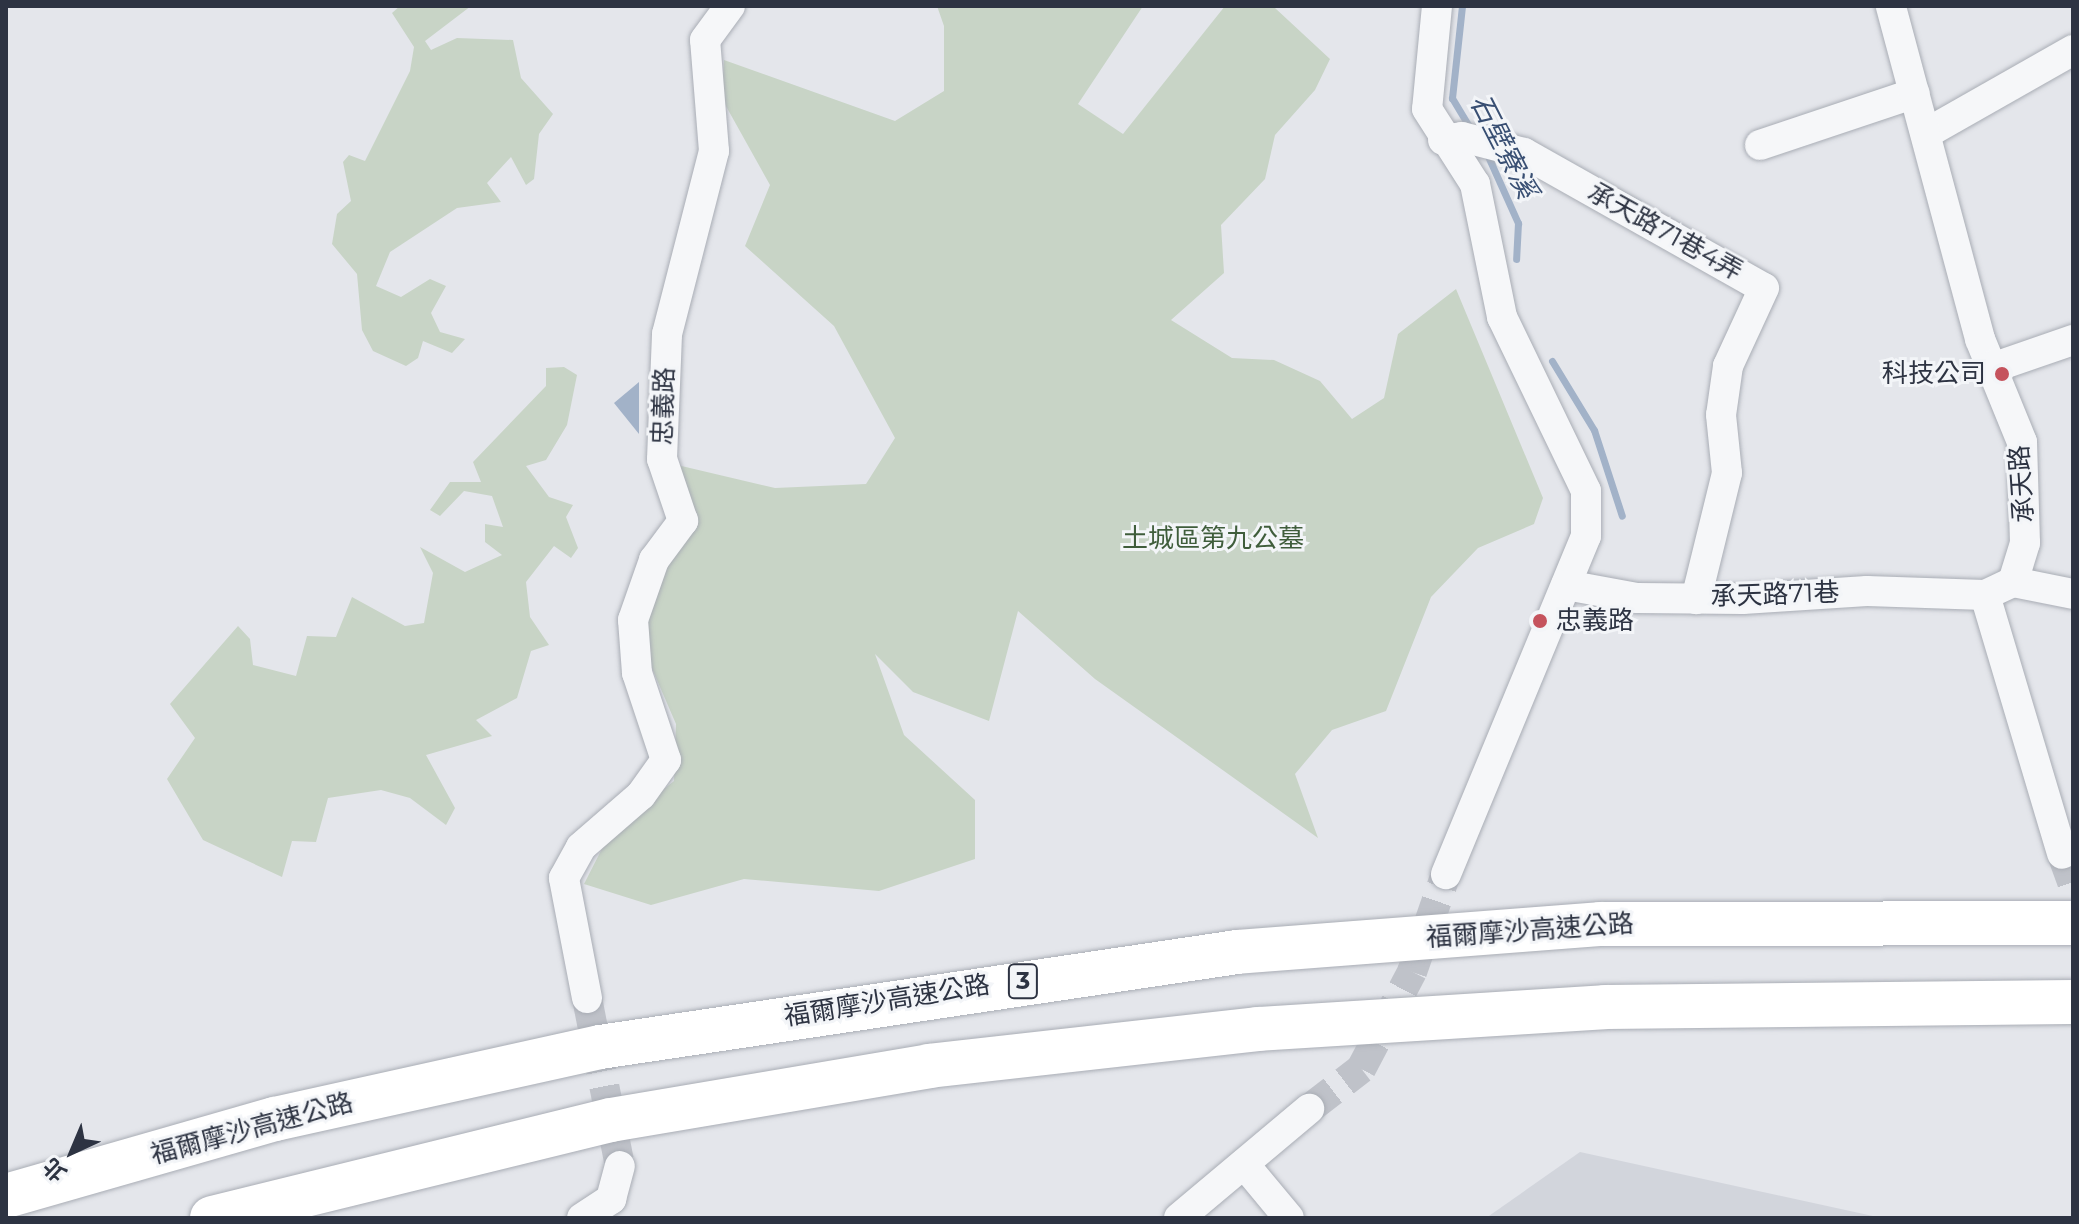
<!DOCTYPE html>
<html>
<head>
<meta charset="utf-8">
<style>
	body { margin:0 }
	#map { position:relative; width:2079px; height:1224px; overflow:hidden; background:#e4e6eb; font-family:Montserrat,"Noto Sans TC",sans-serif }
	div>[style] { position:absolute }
	.built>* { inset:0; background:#d2d5dc }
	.green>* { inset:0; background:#c8d4c6 }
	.water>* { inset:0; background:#a2b2c8 }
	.stream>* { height:7px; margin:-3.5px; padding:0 3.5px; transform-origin:3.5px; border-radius:3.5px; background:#a2b2c8 }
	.minor-tunnel>* { height:30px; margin-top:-15px; transform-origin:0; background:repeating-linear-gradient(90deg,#bfc2c9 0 30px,transparent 0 45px) }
	.roads { filter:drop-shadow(0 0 2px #a9adb5) drop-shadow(0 0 2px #a9adb5) }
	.minor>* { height:30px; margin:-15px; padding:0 15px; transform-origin:15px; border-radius:15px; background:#f6f7f9 }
	.highway>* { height:44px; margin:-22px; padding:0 22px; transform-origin:22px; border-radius:22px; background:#fff }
	.dots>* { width:22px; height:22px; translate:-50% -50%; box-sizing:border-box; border:4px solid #f3f5f8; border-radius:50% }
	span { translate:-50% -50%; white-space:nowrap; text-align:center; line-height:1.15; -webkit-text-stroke:6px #f3f5f8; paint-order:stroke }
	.shield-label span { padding:2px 6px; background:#f3f5f8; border:2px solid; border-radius:6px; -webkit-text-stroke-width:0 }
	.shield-label { font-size:24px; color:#2d3342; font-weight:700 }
	.street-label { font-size:26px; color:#2d3342 }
	.poi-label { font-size:26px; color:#2d3342 }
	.right { translate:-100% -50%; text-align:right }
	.left { translate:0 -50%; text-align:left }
	.park-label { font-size:26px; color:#3f5d3b }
	.water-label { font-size:28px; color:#394f73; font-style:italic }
	.frame { position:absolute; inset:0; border:8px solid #2d3342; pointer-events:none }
	.north { position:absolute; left:32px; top:1112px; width:80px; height:80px; -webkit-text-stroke:6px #f3f5f8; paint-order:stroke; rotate:224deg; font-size:22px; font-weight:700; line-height:32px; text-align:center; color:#2d3342 }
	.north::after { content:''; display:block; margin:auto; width:28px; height:36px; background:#2d3342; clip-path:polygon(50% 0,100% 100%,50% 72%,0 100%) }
</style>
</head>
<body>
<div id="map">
	<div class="built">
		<div style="clip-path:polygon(1580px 1152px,1882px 1218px,1486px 1218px)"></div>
	</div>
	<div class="green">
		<div style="clip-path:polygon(400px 6px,471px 6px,425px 41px,431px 50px,457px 38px,513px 40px,521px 78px,553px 114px,539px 134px,534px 179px,526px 185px,511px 157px,487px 183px,501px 202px,457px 208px,390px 252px,376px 286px,401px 297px,430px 279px,446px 286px,431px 313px,440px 332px,465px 339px,452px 353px,423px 341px,418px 358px,406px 366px,373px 351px,362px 330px,357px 274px,332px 244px,337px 214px,351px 201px,343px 162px,349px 155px,365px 161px,410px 71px,414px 47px,392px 13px)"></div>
		<div style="clip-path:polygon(937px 6px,1143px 6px,1078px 104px,1123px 134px,1225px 6px,1275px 8px,1330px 59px,1315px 90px,1275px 135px,1265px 179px,1221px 225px,1224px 273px,1171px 320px,1232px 358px,1274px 360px,1320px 381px,1352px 419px,1384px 398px,1398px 334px,1456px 289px,1543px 498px,1534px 524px,1478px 548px,1431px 597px,1386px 711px,1332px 730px,1295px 774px,1318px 838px,1095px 679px,1018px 611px,989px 721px,913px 692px,875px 654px,904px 735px,975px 800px,975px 859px,879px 891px,744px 879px,651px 905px,584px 884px,611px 831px,674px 781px,676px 724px,641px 643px,662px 563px,673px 464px,775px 488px,866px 484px,895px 438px,834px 326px,745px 246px,770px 185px,722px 99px,724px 60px,895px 121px,944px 91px,944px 26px)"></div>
		<div style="clip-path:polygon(564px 367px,577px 375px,567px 425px,546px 460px,526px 466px,549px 497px,573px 505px,566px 517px,578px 548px,571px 558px,554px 546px,526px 582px,530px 617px,549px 645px,531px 651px,517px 698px,476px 720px,492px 736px,426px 755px,455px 808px,446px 825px,410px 798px,381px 790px,328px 798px,316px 842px,292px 841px,282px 877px,203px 840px,167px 779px,195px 738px,170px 704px,238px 626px,250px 639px,253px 665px,296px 676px,307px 636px,336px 637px,352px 597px,405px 626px,424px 623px,433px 573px,420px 547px,465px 572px,502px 555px,485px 542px,485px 524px,503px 527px,492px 496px,464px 491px,440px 516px,430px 510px,450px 482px,481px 482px,473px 462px,546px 386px,546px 368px)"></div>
	</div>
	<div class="water">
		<div style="clip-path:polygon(639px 382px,639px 434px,614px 403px)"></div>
	</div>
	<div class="stream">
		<div style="left:1462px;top:6px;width:93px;rotate:96.2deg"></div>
		<div style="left:1452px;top:98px;width:37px;rotate:59deg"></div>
		<div style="left:1487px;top:154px;width:76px;rotate:65.8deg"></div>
		<div style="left:1518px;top:223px;width:36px;rotate:93deg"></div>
		<div style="left:1552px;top:361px;width:81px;rotate:58.7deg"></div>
		<div style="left:1594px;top:430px;width:90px;rotate:72deg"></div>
	</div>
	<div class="minor-tunnel">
		<div style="left:2062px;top:854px;width:33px;rotate:70deg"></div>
		<div style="left:587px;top:998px;width:171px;rotate:78.9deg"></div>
		<div style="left:1309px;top:1109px;width:66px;rotate:-37.6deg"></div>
		<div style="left:1361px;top:1069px;width:110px;rotate:-62.3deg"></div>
		<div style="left:1412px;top:972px;width:104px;rotate:-70.9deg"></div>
	</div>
	<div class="roads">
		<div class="minor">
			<div style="left:1437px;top:6px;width:103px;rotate:95.5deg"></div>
			<div style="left:1427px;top:109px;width:89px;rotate:57.4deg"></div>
			<div style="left:1475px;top:184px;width:136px;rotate:78.5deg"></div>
			<div style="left:1502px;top:317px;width:193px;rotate:64.2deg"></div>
			<div style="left:1586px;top:491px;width:45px;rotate:90deg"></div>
			<div style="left:1586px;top:536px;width:366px;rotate:112.5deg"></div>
			<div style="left:1927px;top:133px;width:168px;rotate:-29.6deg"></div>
			<div style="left:1443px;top:140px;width:19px;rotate:-9deg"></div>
			<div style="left:1462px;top:137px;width:64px;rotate:14.5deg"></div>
			<div style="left:1524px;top:153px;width:275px;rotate:29.4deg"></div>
			<div style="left:1764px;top:288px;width:86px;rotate:114.8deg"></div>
			<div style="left:1728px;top:366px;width:49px;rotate:98.1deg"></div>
			<div style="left:1721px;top:415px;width:58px;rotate:84.1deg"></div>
			<div style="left:1727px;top:473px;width:130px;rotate:103.8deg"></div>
			<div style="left:1760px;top:145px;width:163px;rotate:-18.5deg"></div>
			<div style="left:1992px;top:368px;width:86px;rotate:-19.1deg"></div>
			<div style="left:2013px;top:582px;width:61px;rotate:11.3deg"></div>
			<div style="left:1566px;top:585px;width:72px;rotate:10.4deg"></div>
			<div style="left:1637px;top:598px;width:106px;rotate:0.5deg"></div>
			<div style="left:1743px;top:599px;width:124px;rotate:-3.7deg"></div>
			<div style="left:1867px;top:591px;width:118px;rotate:1.9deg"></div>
			<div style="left:1985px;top:595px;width:31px;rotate:-25deg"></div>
			<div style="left:2013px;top:582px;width:41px;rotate:-72.9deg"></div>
			<div style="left:2025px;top:543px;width:101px;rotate:-91.7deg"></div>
			<div style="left:2022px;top:442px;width:111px;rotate:-112.2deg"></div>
			<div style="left:1980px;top:339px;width:345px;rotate:-105deg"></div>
			<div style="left:1985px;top:595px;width:270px;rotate:73.4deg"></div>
			<div style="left:587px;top:998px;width:122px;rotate:-100.9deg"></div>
			<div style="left:564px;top:878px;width:35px;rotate:-61deg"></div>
			<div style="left:581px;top:847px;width:79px;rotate:-40.9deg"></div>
			<div style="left:641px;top:795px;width:43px;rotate:-54.5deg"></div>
			<div style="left:666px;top:760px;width:92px;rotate:-108.4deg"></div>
			<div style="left:637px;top:673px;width:53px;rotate:-94.3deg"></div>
			<div style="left:633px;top:620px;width:64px;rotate:-70.7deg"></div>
			<div style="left:654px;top:560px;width:49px;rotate:-53.4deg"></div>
			<div style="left:683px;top:521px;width:65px;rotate:-108.7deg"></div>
			<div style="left:662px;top:459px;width:125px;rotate:-87.7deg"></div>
			<div style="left:667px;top:334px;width:189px;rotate:-75.6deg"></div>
			<div style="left:714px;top:151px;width:111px;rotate:-94.6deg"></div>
			<div style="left:705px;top:40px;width:42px;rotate:-53.7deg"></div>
			<div style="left:1244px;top:1164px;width:70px;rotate:50.2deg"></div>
			<div style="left:582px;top:1218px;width:35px;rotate:-33deg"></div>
			<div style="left:611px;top:1199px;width:34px;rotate:-75deg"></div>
			<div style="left:1179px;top:1218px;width:170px;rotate:-40deg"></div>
		</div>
		<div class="highway">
			<div style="left:6px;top:1196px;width:280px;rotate:-16deg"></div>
			<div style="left:275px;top:1119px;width:333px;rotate:-12.5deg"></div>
			<div style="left:600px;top:1047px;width:644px;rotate:-8.48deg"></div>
			<div style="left:1237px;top:952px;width:364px;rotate:-4.4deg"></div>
			<div style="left:1600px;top:924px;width:473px;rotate:-0.1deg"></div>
			<div style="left:212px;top:1218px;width:411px;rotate:-13.8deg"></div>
			<div style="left:611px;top:1120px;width:323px;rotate:-9.6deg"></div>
			<div style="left:929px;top:1066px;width:331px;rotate:-6.4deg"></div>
			<div style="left:1258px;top:1029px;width:348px;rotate:-3.6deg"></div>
			<div style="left:1605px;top:1007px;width:468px;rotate:-0.6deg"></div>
		</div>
	</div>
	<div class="dots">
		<div style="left:2002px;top:374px;background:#c5535d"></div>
		<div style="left:1540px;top:621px;background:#c5535d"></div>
	</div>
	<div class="shield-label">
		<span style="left:1023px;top:981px">3</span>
	</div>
	<div class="street-label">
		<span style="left:1665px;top:232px;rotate:29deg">承天路71巷4弄</span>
		<span style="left:664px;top:406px;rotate:-88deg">忠義路</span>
		<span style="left:2022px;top:484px;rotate:-94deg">承天路</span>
		<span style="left:1775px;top:595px;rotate:-2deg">承天路71巷</span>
		<span style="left:1530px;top:931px;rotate:-4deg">福爾摩沙高速公路</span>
		<span style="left:887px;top:1001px;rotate:-9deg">福爾摩沙高速公路</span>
		<span style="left:252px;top:1129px;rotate:-15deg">福爾摩沙高速公路</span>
	</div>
	<div class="poi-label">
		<span class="right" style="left:1986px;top:374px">科技公司</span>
		<span class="left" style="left:1556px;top:621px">忠義路</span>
	</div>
	<div class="park-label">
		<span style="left:1213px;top:539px">土城區第九公墓</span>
	</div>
	<div class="water-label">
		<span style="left:1504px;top:146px;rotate:63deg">石壁寮溪</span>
	</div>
	<div class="frame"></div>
	<div class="north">北</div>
</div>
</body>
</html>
